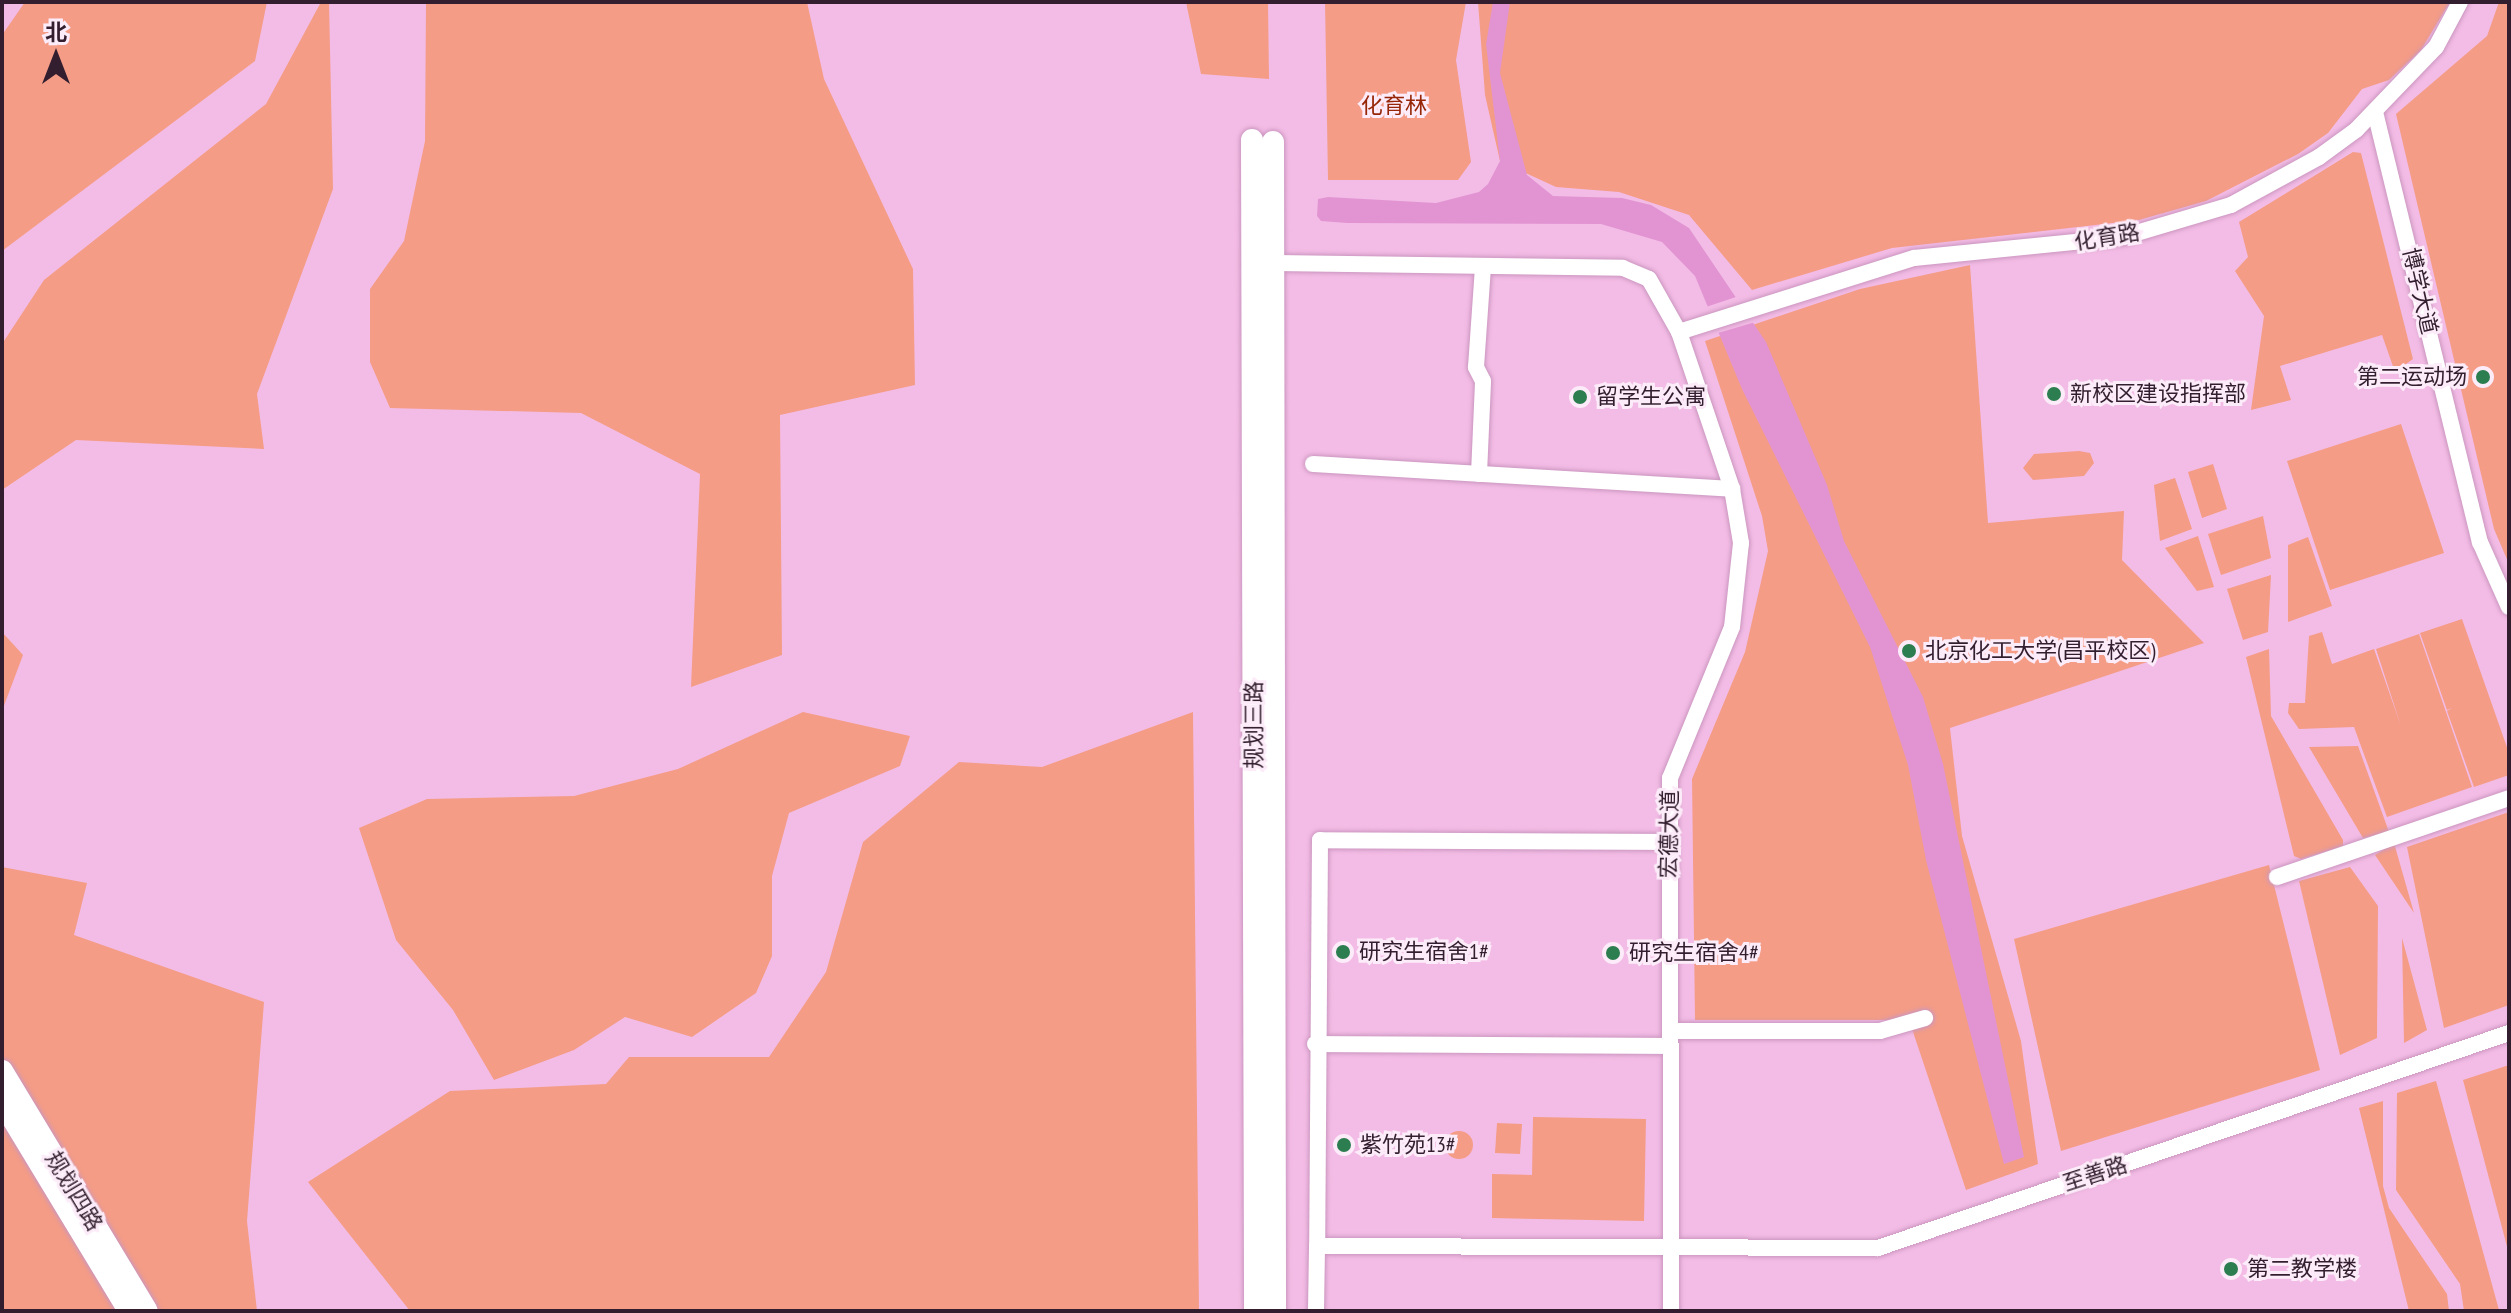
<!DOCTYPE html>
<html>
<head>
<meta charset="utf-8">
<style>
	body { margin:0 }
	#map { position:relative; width:2511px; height:1313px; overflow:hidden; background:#f3bce6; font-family:"PT Sans Narrow","Noto Sans SC",sans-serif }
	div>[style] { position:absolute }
	.green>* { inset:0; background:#f49c86 }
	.round { border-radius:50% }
	.water>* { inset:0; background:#e294d2 }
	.pier>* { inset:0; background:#f3bce6 }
	.roads { filter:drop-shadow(0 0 2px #ca96bf) drop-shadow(0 0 2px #ca96bf) }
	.minor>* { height:16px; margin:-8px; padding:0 8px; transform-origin:8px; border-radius:8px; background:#fff }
	.secondary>* { height:22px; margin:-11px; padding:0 11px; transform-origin:11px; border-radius:11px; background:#fff }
	.dots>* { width:22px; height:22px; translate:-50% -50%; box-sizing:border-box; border:4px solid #fcebf8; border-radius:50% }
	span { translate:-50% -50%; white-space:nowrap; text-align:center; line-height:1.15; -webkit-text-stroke:6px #fcebf8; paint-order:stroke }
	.park-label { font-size:22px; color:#962607 }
	.street-label { font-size:22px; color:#321e2e }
	.poi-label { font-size:22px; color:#321e2e }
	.right { translate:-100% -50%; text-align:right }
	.left { translate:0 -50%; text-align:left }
	.frame { position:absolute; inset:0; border:4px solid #321e2e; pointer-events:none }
	.north { position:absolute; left:16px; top:16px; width:80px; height:80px; -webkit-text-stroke:6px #fcebf8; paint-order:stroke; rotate:0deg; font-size:22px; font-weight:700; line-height:32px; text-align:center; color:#321e2e }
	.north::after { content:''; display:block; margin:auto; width:28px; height:36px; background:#321e2e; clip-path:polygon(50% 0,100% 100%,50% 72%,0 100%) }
</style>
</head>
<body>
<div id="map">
	<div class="green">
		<div style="clip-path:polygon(25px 2px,267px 2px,255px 61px,2px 251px,2px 35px)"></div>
		<div style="clip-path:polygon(321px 2px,329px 2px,333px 189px,257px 394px,264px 449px,76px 440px,2px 490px,2px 344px,44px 280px,266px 104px)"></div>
		<div style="clip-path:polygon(426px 2px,807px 2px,824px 79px,913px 269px,915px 385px,780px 415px,782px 655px,691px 687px,700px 474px,581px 413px,390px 408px,370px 362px,370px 289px,404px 241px,425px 141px)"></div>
		<div style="clip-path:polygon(1186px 2px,1268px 2px,1269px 79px,1201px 74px)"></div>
		<div style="clip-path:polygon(1325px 2px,1466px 2px,1456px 60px,1471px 162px,1458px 180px,1328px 180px)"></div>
		<div style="clip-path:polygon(1478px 2px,2450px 2px,2421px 50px,2389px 80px,2362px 89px,2328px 133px,2298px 154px,2206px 201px,2139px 220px,1892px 248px,1752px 290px,1689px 215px,1619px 192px,1556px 187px,1500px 161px,1485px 95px)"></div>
		<div style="clip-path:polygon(2499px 2px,2509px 2px,2509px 564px,2494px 529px,2396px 114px,2487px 36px)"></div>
		<div style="clip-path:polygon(2353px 152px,2361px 153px,2413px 359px,2395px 372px,2382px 335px,2280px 366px,2291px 400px,2251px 410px,2264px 316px,2235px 271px,2248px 257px,2239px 222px)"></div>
		<div style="clip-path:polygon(1970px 265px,1988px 523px,2124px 511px,2122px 560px,2204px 643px,1950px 728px,1962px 836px,2021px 1041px,2038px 1164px,1966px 1190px,1909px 1020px,1695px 1020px,1692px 779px,1745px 652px,1768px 551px,1762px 516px,1705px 341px,1860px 289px)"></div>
		<div style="clip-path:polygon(2401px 424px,2444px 553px,2330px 590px,2287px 461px)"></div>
		<div style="clip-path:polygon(2079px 451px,2090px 453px,2094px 463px,2084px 476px,2033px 480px,2023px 468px,2034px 454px)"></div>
		<div style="clip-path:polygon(2213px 464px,2227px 509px,2202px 518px,2188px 472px)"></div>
		<div style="clip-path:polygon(2175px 478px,2192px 529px,2160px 541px,2154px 485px)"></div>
		<div style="clip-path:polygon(2263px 516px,2271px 558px,2221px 575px,2208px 534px)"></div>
		<div style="clip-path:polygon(2198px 536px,2214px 587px,2197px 591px,2165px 548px)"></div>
		<div style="clip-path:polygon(2308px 537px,2332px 606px,2288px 622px,2288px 545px)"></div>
		<div style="clip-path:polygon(2271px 575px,2268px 632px,2243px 640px,2227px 589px)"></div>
		<div style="clip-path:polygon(2462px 619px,2509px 753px,2509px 775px,2474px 787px,2447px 711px,2452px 708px,2447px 710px,2420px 633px)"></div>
		<div style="clip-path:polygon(2px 632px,23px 655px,2px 711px)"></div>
		<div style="clip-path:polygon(2322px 632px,2332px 664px,2374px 649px,2401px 726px,2376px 649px,2419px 634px,2472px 787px,2387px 817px,2354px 727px,2299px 729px,2288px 713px,2289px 703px,2305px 703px,2309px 636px)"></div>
		<div style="clip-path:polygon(2269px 649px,2271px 716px,2343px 840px,2343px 846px,2301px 859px,2294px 856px,2246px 657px)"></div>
		<div style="clip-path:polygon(803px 712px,910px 736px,900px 766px,789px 813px,772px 876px,772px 956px,756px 993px,692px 1037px,625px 1017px,574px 1050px,494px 1080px,453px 1010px,396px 940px,359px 828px,427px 799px,574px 796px,678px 769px)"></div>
		<div style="clip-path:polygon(1193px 712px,1199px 1311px,410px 1311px,308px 1182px,450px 1091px,606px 1084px,629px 1057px,769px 1057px,826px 972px,863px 842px,959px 762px,1042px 767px)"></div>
		<div style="clip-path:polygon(2358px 746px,2389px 832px,2363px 838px,2309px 747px)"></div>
		<div style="clip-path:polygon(2509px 812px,2509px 1005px,2444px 1028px,2407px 847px)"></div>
		<div style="clip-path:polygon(2394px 843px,2414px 913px,2375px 855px)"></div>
		<div style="clip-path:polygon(2269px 865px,2320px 1070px,2061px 1151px,2014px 939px)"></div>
		<div style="clip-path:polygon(2px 867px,87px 883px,74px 935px,264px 1002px,247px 1221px,257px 1311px,2px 1311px)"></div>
		<div style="clip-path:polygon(2350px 867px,2378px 906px,2377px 1038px,2340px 1055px,2299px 881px)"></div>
		<div style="clip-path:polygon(2402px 938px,2427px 1030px,2404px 1043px)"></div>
		<div style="clip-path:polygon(2509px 1065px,2509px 1254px,2463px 1080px)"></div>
		<div style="clip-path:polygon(2436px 1081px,2499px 1310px,2464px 1311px,2460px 1284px,2396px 1190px,2397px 1093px)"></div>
		<div style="clip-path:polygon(2383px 1101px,2383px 1186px,2389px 1208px,2447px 1294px,2449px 1311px,2409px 1311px,2359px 1108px)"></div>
		<div style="clip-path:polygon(1533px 1117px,1646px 1119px,1644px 1221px,1492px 1218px,1492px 1174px,1532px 1175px)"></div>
		<div style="clip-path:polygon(1497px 1123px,1522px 1124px,1520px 1154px,1495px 1153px)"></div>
		<div class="round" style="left:1445px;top:1131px;width:28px;height:28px"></div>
	</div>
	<div class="water">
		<div style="clip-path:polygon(1493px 2px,1510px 2px,1500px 73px,1527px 175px,1553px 196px,1622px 198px,1651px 205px,1689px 228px,1766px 342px,1827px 485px,1844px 541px,1923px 697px,1943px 764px,2024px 1157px,2004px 1164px,1926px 860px,1908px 765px,1870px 647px,1742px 389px,1695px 276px,1662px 242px,1601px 224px,1347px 223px,1321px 221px,1317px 216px,1318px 199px,1328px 197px,1436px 203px,1479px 192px,1488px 184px,1500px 161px,1486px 44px)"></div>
	</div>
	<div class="pier">
		<div style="clip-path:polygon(1742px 295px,1759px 321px,1718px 333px,1706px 307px)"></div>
	</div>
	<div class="roads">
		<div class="minor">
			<div style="left:2375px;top:112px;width:443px;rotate:76.3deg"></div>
			<div style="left:2480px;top:542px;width:71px;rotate:66deg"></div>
			<div style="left:1275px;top:263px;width:348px;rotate:0.8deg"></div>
			<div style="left:1623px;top:268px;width:28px;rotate:23deg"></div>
			<div style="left:1649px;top:279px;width:61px;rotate:60.5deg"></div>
			<div style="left:1679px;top:332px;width:166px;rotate:71.3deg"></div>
			<div style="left:1732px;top:489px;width:55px;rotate:80.5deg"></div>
			<div style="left:1741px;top:543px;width:84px;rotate:96.1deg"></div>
			<div style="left:1732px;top:627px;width:163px;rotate:112.3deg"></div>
			<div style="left:1670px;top:778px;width:533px;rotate:89.89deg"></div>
			<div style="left:1679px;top:332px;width:246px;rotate:-17.5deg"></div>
			<div style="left:1914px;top:258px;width:210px;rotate:-5.7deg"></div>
			<div style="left:2123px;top:237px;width:113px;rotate:-16.5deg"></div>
			<div style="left:2231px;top:205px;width:100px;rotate:-28.6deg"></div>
			<div style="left:2319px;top:157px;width:46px;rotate:-36.1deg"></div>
			<div style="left:2356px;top:130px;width:115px;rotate:-46.1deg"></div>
			<div style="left:2436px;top:47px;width:51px;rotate:-61.9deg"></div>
			<div style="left:1313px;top:464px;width:420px;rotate:3.4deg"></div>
			<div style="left:1479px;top:474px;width:93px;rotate:-87.5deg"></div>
			<div style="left:1483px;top:381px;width:16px;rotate:-117deg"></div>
			<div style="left:1476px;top:367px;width:100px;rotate:-86deg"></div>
			<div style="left:1669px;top:842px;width:349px;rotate:-179.7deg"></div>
			<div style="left:1320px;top:840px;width:406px;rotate:90.4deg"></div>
			<div style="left:1317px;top:1246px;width:561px;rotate:0.2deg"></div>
			<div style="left:1878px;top:1248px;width:667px;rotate:-18.82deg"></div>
			<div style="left:2277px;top:877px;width:245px;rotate:-18.8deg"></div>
			<div style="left:1670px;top:1031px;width:210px"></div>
			<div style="left:1880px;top:1031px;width:47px;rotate:-16.1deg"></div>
			<div style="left:1315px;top:1044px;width:355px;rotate:0.3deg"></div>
			<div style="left:1316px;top:1311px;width:65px;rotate:-89.1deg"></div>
		</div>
		<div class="secondary">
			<div style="left:1252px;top:140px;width:1171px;rotate:89.85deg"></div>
			<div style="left:1273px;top:142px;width:1169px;rotate:89.9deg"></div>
			<div style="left:2px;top:1071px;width:280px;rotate:58.9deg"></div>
			<div style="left:2px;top:1101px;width:245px;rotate:58.8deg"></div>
		</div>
	</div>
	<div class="dots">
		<div style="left:2483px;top:377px;background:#2c7d4f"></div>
		<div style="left:2054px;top:394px;background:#2c7d4f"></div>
		<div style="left:1580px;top:397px;background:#2c7d4f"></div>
		<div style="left:1909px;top:651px;background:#2c7d4f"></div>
		<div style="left:1343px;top:952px;background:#2c7d4f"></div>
		<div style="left:1613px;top:953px;background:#2c7d4f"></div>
		<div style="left:1344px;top:1145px;background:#2c7d4f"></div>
		<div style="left:2231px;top:1269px;background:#2c7d4f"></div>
	</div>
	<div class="park-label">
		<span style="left:1394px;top:106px">化育林</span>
	</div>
	<div class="street-label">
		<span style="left:2107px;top:237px;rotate:-9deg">化育路</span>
		<span style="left:2420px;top:291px;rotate:77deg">博学大道</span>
		<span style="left:1254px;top:725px;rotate:-90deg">规划三路</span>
		<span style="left:1669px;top:834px;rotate:-89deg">宏德大道</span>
		<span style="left:2095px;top:1174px;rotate:-18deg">至善路</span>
		<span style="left:74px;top:1191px;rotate:59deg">规划四路</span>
	</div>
	<div class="poi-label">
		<span class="right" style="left:2467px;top:377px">第二运动场</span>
		<span class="left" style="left:2070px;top:394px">新校区建设指挥部</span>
		<span class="left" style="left:1596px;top:397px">留学生公寓</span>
		<span class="left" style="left:1925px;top:651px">北京化工大学(昌平校区)</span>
		<span class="left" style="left:1359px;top:952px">研究生宿舍1#</span>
		<span class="left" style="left:1629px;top:953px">研究生宿舍4#</span>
		<span class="left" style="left:1360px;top:1145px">紫竹苑13#</span>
		<span class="left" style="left:2247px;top:1269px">第二教学楼</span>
	</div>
	<div class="frame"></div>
	<div class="north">北</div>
</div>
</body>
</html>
